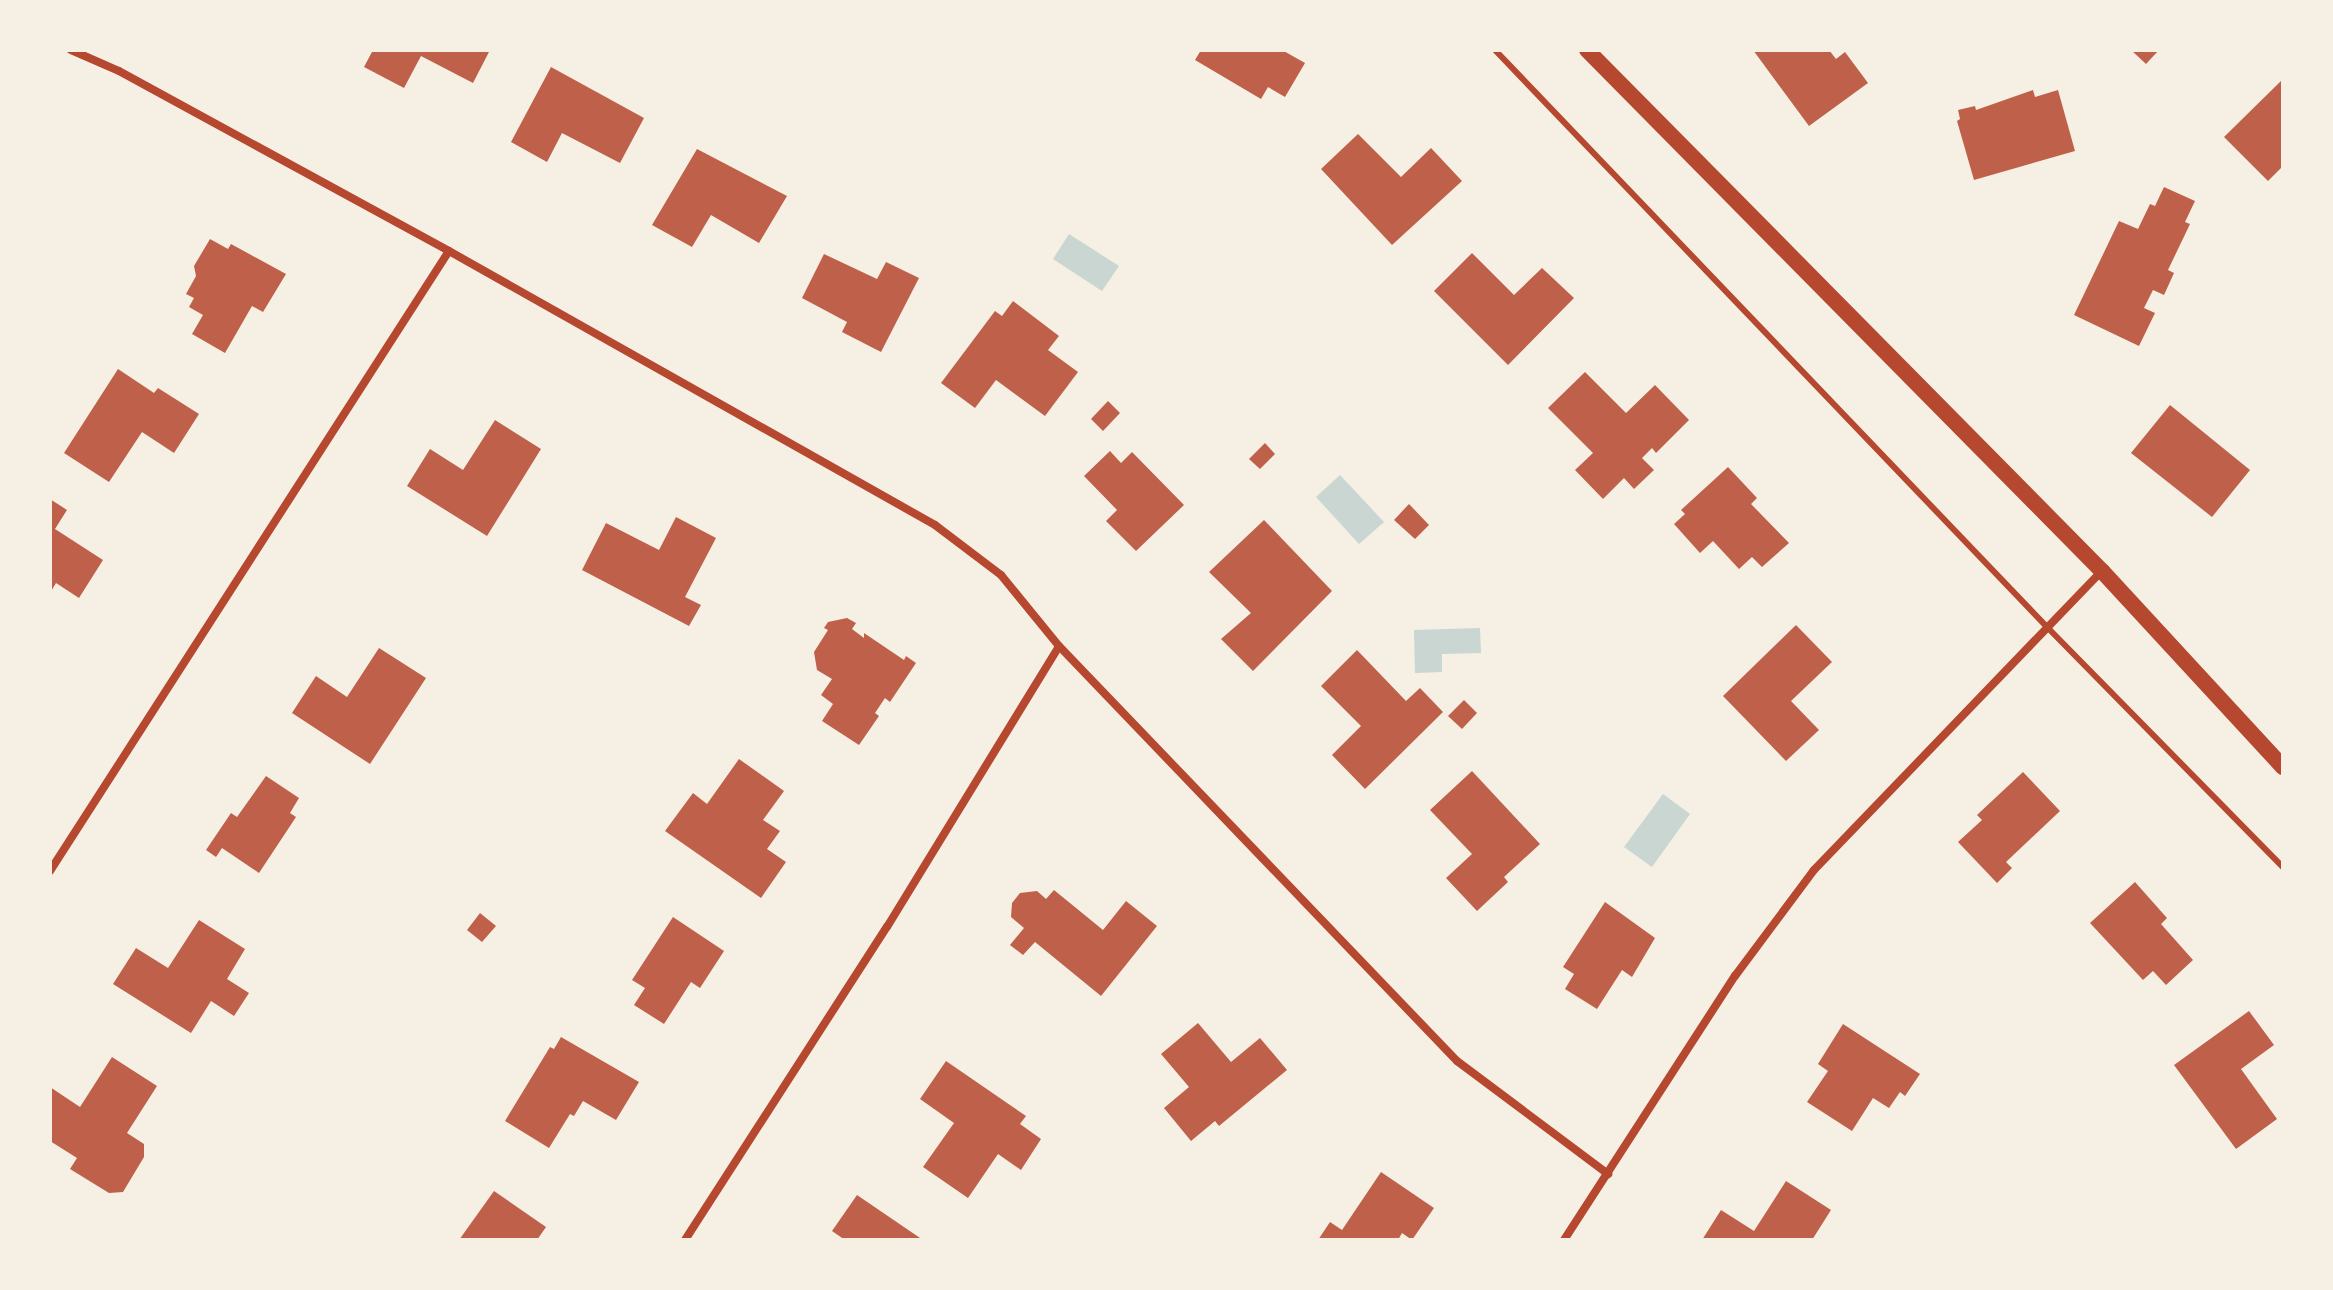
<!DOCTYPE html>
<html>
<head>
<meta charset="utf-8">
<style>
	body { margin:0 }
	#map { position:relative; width:2333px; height:1290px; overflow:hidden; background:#f6efe4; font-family:"Roboto Condensed",sans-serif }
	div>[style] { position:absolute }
	.water>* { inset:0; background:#c9d6d2 }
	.building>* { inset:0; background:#bf614a }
	.service>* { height:6px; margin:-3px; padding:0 3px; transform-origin:3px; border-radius:3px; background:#b5482f }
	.minor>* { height:8px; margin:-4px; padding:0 4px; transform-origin:4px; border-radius:4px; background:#b5482f }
	.secondary>* { height:16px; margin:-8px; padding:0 8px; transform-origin:8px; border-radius:8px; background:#b5482f }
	span { translate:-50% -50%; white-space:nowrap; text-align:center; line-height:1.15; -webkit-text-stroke:8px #f6efe4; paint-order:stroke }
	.frame { position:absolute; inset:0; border:52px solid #f6efe4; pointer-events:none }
</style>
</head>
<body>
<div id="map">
	<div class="water">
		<div style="clip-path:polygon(1069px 234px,1119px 266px,1102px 291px,1053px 259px)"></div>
		<div style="clip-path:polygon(1340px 475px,1384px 522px,1359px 544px,1316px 497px)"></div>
		<div style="clip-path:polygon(1480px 628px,1481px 653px,1442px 654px,1442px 672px,1415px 673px,1414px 630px)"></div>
		<div style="clip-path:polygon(1663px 794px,1690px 814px,1652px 867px,1624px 847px)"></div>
	</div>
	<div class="building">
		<div style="clip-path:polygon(373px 50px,490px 50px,473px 83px,421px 56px,404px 88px,364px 67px)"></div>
		<div style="clip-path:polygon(1201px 50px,1282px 50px,1305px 63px,1285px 97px,1268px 87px,1261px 99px,1195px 60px)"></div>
		<div style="clip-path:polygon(1753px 50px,1829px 50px,1836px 59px,1845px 52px,1868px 83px,1809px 126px)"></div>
		<div style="clip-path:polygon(2131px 50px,2159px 50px,2146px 64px)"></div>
		<div style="clip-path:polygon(551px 67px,644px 118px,620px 163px,562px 133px,547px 162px,511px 142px)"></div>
		<div style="clip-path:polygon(2283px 79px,2283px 166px,2268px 181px,2224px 137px)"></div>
		<div style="clip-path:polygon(2033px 90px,2035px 97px,2058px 90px,2075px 151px,1974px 180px,1957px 121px,1960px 119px,1958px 110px,1975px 106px,1976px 110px)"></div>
		<div style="clip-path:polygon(1358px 134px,1401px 177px,1431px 148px,1462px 181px,1392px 245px,1321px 169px)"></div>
		<div style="clip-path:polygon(697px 149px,787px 196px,759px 243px,711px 215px,692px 247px,652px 225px)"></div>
		<div style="clip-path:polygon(2164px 187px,2195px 201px,2185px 222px,2190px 224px,2168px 270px,2174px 273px,2164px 295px,2153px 290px,2144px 308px,2155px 313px,2139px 346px,2074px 315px,2119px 221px,2138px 229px,2150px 204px,2155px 206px)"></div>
		<div style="clip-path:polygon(210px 239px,228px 249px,231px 244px,286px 274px,263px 312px,252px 306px,225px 353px,192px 334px,203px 315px,189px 307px,194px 298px,186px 294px,196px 276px,194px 266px)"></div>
		<div style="clip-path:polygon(1472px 253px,1514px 295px,1542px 268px,1574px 298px,1508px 365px,1434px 291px)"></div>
		<div style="clip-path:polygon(824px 254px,877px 279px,886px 262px,919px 278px,881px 352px,842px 332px,847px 322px,802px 298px)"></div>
		<div style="clip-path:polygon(1013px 301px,1059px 336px,1048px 350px,1078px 372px,1045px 416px,996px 380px,975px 408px,941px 383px,995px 311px,1002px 316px)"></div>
		<div style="clip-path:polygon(118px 369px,154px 393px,158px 388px,199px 414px,174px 453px,142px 432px,109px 482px,64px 453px)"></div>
		<div style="clip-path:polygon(1585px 372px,1626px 413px,1655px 385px,1689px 420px,1656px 453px,1652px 448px,1642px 458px,1654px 470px,1634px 489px,1624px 478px,1603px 499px,1575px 470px,1593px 453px,1548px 408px)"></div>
		<div style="clip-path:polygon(1108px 401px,1120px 413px,1103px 431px,1091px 419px)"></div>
		<div style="clip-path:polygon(2170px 405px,2250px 470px,2212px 517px,2131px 453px)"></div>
		<div style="clip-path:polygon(495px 420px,541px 449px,487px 536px,407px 486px,430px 449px,463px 470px)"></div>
		<div style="clip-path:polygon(1265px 443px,1275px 454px,1260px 469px,1249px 459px)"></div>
		<div style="clip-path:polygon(1110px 451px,1121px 463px,1132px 452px,1184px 505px,1136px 551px,1106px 521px,1117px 510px,1084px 476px)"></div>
		<div style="clip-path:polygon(1728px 467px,1757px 498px,1751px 504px,1789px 543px,1762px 567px,1752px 557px,1739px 569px,1713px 541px,1700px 553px,1674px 524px,1685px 514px,1681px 510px)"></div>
		<div style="clip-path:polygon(50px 499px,67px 510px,55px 529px,103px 560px,79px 598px,56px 583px,50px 593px)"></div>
		<div style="clip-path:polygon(1409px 504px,1429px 525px,1415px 539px,1394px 520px)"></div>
		<div style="clip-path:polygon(676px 517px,716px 538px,685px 597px,701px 605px,689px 626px,582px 570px,606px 523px,659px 550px)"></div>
		<div style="clip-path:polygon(1264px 520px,1332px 591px,1253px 671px,1221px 639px,1251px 613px,1209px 572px)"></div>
		<div style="clip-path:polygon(847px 618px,856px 623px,852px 629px,864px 638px,864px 633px,904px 660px,906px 656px,916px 663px,890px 702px,885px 698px,875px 713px,879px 716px,859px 745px,822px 721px,833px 704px,821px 695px,832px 679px,817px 670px,814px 652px,828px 630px,824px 628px,828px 622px)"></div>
		<div style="clip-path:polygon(1796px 625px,1832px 662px,1791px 701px,1819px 730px,1786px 761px,1723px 696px)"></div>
		<div style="clip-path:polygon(379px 648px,426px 678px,370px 764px,292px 713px,316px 676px,347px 697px)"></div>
		<div style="clip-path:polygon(1357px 650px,1406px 701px,1420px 688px,1443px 712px,1365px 789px,1332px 755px,1361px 726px,1321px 686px)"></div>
		<div style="clip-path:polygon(1464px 700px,1477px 713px,1462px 729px,1448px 716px)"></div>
		<div style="clip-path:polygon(739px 759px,784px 791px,763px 820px,780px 831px,767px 849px,786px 862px,761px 898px,665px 831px,693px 793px,707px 804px)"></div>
		<div style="clip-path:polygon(1472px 771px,1540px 844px,1504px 877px,1508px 882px,1477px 911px,1446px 878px,1472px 854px,1430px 810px)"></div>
		<div style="clip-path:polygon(2023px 772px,2060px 811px,2006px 862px,2012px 868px,1997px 883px,1958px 842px,1982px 820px,1977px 815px)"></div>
		<div style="clip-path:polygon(266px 776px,299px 798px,290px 813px,296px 817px,259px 873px,222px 848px,216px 857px,206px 850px,231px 813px,237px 817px)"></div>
		<div style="clip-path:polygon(2135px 882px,2167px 918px,2161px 924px,2193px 960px,2166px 985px,2153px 971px,2143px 980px,2090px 923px)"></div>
		<div style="clip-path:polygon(1054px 890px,1103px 930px,1126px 901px,1157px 926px,1101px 996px,1035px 942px,1023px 955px,1010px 945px,1024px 928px,1011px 917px,1012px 903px,1020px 893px,1037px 891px,1046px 899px)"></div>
		<div style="clip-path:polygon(1605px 902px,1655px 938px,1632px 977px,1622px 970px,1597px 1009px,1565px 989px,1574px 974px,1563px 967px)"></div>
		<div style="clip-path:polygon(480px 913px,496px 926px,482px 942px,467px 930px)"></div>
		<div style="clip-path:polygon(673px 917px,724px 951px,700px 988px,691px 982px,664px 1024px,634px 1005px,645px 988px,632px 980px)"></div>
		<div style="clip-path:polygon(199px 920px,245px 949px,227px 979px,249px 993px,234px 1016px,211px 1001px,191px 1033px,113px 984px,136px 948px,168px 968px)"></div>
		<div style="clip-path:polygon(2249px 1011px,2274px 1045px,2241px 1069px,2277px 1119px,2236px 1149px,2174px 1065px)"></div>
		<div style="clip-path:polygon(1198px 1023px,1231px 1062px,1260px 1038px,1287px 1070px,1219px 1126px,1215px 1121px,1191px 1141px,1164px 1108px,1189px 1087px,1161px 1054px)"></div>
		<div style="clip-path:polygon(1843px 1024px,1920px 1074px,1905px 1096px,1900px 1092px,1889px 1108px,1873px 1098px,1852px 1131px,1807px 1102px,1828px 1071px,1818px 1064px)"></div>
		<div style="clip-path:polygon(561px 1037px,639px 1082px,616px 1120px,583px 1101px,574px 1116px,570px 1114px,549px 1148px,505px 1121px,550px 1047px,554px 1049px)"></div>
		<div style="clip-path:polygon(112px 1057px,157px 1086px,127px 1133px,144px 1144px,144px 1157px,123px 1192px,109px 1193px,70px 1169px,77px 1158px,50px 1141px,50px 1087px,80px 1107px)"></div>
		<div style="clip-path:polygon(946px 1061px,1026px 1116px,1020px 1124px,1041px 1139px,1021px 1170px,998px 1154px,968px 1198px,923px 1167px,954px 1123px,920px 1099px)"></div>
		<div style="clip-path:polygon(1381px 1172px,1434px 1208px,1412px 1240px,1402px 1233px,1398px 1240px,1318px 1240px,1330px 1222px,1342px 1230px)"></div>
		<div style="clip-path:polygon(1786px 1181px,1831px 1210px,1812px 1240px,1702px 1240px,1721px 1210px,1754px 1231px)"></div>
		<div style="clip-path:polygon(494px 1191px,546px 1227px,537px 1240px,459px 1240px)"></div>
		<div style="clip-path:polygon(857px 1195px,923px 1240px,845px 1240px,832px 1231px)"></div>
	</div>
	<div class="service">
		<div style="left:1495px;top:50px;width:797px;rotate:46.27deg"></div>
		<div style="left:2046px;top:626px;width:338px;rotate:45.5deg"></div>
	</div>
	<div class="minor">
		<div style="left:71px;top:50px;width:52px;rotate:23.6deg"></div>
		<div style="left:119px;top:71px;width:376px;rotate:28.6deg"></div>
		<div style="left:449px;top:251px;width:558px;rotate:29.41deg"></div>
		<div style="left:935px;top:525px;width:83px;rotate:37.1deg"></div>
		<div style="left:1001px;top:575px;width:92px;rotate:50.8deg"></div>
		<div style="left:1059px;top:646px;width:575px;rotate:46.2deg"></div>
		<div style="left:1457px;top:1061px;width:189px;rotate:36.8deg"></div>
		<div style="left:50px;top:871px;width:737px;rotate:-57.24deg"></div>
		<div style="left:685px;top:1240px;width:373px;rotate:-57.2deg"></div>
		<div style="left:887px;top:927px;width:329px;rotate:-58.5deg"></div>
		<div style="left:1564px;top:1240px;width:315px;rotate:-57.1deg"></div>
		<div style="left:1735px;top:976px;width:132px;rotate:-53.3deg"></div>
		<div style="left:1814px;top:870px;width:415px;rotate:-46.1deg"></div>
	</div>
	<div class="secondary">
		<div style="left:1587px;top:50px;width:733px;rotate:45.33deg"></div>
		<div style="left:2102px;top:571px;width:267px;rotate:47.3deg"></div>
	</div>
	<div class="frame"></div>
</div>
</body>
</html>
